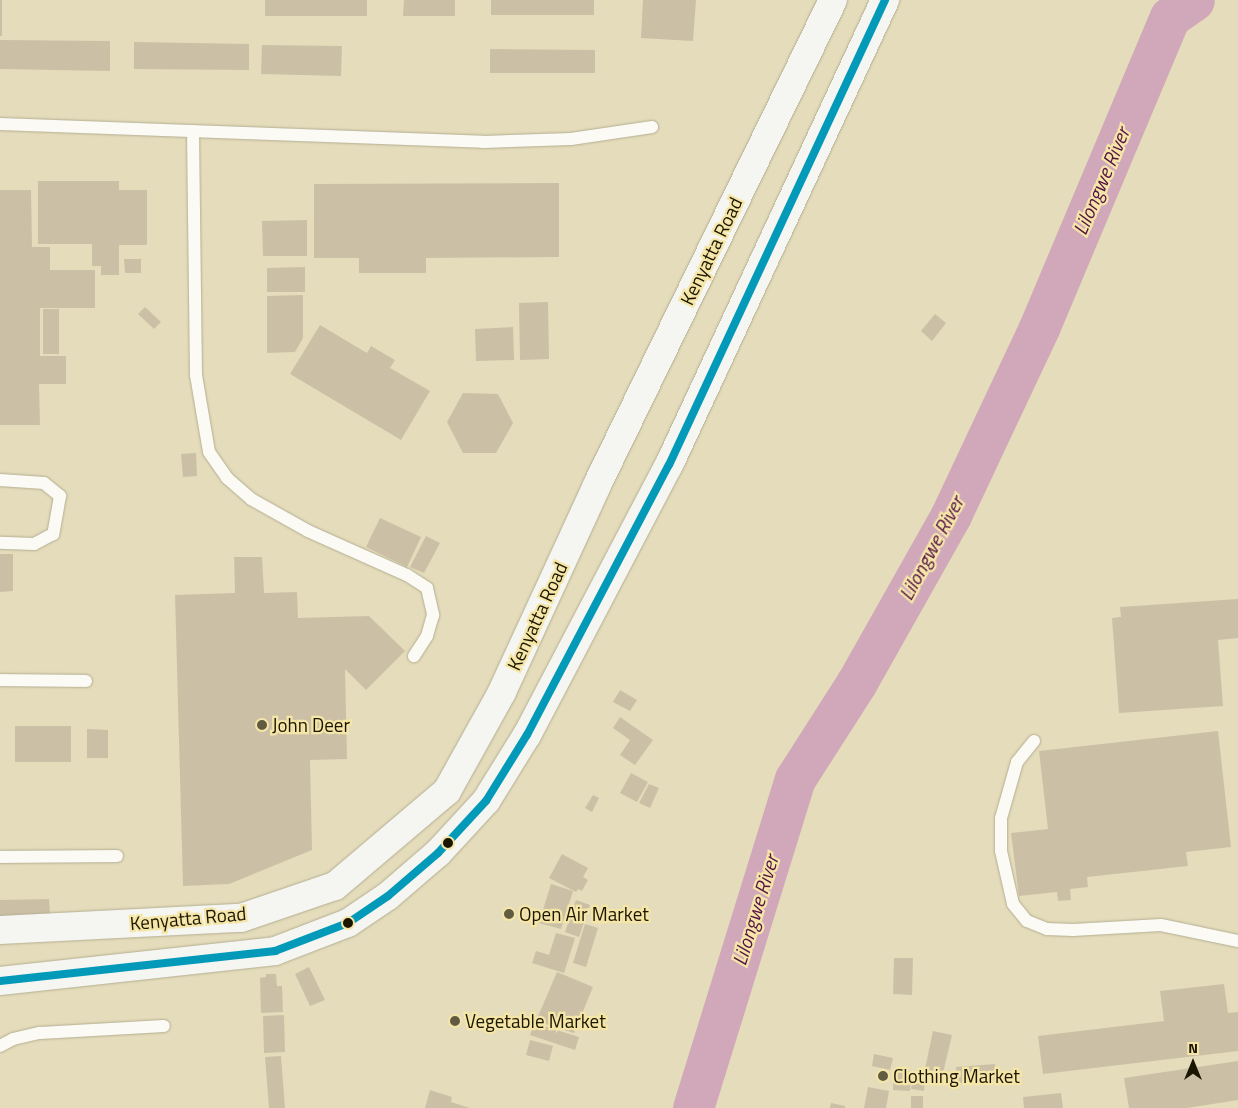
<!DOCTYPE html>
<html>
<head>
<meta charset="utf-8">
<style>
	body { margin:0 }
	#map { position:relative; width:1238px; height:1108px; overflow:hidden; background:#e4dcba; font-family:"Titillium Web",sans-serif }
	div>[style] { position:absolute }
	.river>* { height:41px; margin:-20.5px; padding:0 20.5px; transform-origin:20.5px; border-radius:20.5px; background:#d1a8ba }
	.building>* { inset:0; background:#cbc0a6 }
	.roads { filter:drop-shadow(0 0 1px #b4ae93) drop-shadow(0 0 1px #b4ae93) }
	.service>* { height:12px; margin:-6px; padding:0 6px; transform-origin:6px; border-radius:6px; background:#fbfaf5 }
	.secondary>* { height:28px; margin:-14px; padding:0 14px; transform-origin:14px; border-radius:14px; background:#f5f5f2 }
	.bus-1>* { height:8px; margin:-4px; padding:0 4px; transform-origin:4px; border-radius:4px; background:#039ab9 }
	.dots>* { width:14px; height:14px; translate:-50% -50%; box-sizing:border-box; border:2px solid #f5e6a8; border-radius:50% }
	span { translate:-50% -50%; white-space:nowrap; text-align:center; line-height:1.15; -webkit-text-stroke:4.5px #f5e6a8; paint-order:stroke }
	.street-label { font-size:19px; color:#1b1600 }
	.poi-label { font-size:19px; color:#1b1600 }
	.left { translate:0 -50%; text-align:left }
	.water-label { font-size:20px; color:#541247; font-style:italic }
	.north { position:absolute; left:1168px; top:1038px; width:50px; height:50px; -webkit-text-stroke:4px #f5e6a8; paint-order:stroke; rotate:0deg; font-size:14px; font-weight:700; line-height:20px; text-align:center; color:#1b1600 }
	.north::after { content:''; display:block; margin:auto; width:18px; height:22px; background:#1b1600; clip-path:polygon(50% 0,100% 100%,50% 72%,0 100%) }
</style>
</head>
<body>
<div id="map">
	<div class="river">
		<div style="left:693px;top:1108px;width:344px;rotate:-72.8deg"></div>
		<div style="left:795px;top:779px;width:115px;rotate:-57.4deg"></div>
		<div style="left:857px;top:682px;width:192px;rotate:-60.6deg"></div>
		<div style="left:951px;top:515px;width:207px;rotate:-64.8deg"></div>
		<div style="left:1039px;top:328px;width:337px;rotate:-67.2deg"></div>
		<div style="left:1170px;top:17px;width:29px;rotate:-35deg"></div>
	</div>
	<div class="building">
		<div style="clip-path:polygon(0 0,2px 0,2px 36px,0 36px)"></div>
		<div style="clip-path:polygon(265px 0,367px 0,367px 16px,265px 16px)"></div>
		<div style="clip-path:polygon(404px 0,455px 0,455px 16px,403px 16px)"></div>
		<div style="clip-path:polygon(491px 0,594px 0,594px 15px,491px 15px)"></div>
		<div style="clip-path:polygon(643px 0,696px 0,693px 41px,641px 38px)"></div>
		<div style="clip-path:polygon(0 40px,110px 41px,110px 71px,0 69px)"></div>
		<div style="clip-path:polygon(134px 42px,249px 44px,249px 70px,134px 69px)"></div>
		<div style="clip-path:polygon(262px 45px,342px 46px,341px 76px,261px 74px)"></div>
		<div style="clip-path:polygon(490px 49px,595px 50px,595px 73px,490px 73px)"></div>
		<div style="clip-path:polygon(38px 181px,119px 181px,119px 190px,147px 190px,147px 245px,119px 245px,119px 275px,101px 275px,101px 266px,92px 266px,92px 244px,38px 244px)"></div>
		<div style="clip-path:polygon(559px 183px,559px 257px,426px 258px,426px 273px,359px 273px,359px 258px,314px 258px,314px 184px)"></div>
		<div style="clip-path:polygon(0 190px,31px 190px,32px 247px,50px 247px,50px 270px,95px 270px,95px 308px,40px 308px,40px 356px,66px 356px,66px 384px,39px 384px,40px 425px,0 425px)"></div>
		<div style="clip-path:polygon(307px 220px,307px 256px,263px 256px,262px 221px)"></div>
		<div style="clip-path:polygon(124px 259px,141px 259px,141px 273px,125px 273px)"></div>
		<div style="clip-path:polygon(305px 267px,305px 292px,267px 292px,267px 268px)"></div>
		<div style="clip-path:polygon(303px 295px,303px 338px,295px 352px,267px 353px,267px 296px)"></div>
		<div style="clip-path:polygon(548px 302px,549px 359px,520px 360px,519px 303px)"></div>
		<div style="clip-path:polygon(145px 307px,161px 322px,154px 329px,138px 314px)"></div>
		<div style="clip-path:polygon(43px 309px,59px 309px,59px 354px,43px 354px)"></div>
		<div style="clip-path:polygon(935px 314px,946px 323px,932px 341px,921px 331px)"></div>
		<div style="clip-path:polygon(320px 325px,367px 353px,371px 346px,395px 360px,390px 368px,430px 391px,401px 440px,290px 374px)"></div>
		<div style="clip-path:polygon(513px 327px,514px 360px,476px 361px,475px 329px)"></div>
		<div style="clip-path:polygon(463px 393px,498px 394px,513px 423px,496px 453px,463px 453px,447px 422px)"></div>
		<div style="clip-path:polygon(196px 453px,197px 476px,183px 477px,181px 454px)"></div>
		<div style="clip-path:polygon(380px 518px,421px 537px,407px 567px,366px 547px)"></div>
		<div style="clip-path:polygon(426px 536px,440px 543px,424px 573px,410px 567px)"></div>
		<div style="clip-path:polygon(0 554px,13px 554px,13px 591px,0 592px)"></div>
		<div style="clip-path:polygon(234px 557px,262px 557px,264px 593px,297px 592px,298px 618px,369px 616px,405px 651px,366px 690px,345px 669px,347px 759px,310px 760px,312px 850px,229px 884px,183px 886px,175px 595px,235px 593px)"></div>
		<div style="clip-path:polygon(1238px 599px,1238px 638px,1218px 640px,1223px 706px,1119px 713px,1112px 618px,1121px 617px,1120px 607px)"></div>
		<div style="clip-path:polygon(620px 690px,637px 700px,630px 711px,613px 702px)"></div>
		<div style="clip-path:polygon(620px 717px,653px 740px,635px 765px,620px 755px,630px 740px,613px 728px)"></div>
		<div style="clip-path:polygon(15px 726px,71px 726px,71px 762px,15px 762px)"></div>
		<div style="clip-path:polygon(87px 729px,108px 730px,108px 758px,87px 758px)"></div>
		<div style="clip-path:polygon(1218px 731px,1231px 847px,1186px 852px,1188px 866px,1087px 877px,1088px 887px,1070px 889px,1071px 900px,1058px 901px,1057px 892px,1019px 896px,1011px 833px,1048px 829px,1039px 751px)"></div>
		<div style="clip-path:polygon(631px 773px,648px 782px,637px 802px,620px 793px)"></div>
		<div style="clip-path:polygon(649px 784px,659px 788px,650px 808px,639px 803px)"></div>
		<div style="clip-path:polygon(593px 795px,599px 798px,592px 812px,585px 808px)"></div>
		<div style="clip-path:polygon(562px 854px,588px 868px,583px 877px,588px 880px,582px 891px,578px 889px,576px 892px,549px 878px)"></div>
		<div style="clip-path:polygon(551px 884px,573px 891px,561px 929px,539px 923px)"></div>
		<div style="clip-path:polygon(49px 899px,50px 914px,0 916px,0 900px)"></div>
		<div style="clip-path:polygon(576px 900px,590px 905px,579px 937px,565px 932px)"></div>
		<div style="clip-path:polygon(585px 924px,598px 928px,586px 967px,573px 963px)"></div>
		<div style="clip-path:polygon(556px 933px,575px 938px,564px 973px,532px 963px,536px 951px,549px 955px)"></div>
		<div style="clip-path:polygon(894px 958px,913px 958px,912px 995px,893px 994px)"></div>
		<div style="clip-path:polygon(309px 967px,325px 1000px,310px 1006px,295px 974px)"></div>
		<div style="clip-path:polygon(557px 972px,593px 987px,574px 1033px,536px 1021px)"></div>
		<div style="clip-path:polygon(266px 974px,276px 974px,277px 986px,282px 986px,283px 1012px,261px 1013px,260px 978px,266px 977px)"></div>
		<div style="clip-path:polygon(1224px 984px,1228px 1013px,1238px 1012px,1238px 1051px,1043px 1074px,1038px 1036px,1164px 1021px,1160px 991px)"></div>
		<div style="clip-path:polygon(284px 1015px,285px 1052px,264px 1053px,263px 1016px)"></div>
		<div style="clip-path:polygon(534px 1023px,579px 1037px,575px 1050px,530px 1035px)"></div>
		<div style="clip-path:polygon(933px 1031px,952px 1035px,943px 1073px,925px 1069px)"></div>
		<div style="clip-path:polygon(530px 1040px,553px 1046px,549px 1061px,526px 1055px)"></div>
		<div style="clip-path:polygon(874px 1054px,893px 1058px,890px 1070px,872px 1066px)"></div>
		<div style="clip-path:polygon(281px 1056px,285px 1108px,269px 1108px,265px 1057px)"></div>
		<div style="clip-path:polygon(1238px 1061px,1238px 1100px,1187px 1108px,1129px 1108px,1124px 1078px)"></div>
		<div style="clip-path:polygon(995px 1064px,997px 1080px,958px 1083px,956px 1067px)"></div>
		<div style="clip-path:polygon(894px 1070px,911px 1071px,910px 1091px,893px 1090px)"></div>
		<div style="clip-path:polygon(913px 1078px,925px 1079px,924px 1091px,911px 1089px)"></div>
		<div style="clip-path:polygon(868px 1087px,889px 1091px,886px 1108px,864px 1108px)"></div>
		<div style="clip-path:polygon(430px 1090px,452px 1097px,451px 1102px,470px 1108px,425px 1108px)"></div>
		<div style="clip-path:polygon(1061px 1093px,1063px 1108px,1024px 1108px,1023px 1097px)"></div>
		<div style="clip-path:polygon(911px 1096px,923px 1096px,923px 1108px,911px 1108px)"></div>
		<div style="clip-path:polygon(831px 1103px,845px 1106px,845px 1108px,830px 1108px)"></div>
	</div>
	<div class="roads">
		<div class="service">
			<div style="left:0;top:124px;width:483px;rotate:2.1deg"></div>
			<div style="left:483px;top:142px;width:88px;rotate:-2deg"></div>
			<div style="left:571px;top:139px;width:82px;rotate:-8.4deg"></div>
			<div style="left:193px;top:131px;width:244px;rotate:89.3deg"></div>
			<div style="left:196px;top:375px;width:78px;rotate:80.4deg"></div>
			<div style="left:209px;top:452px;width:32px;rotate:55deg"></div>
			<div style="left:227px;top:478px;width:32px;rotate:41deg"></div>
			<div style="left:251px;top:499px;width:65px;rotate:29.3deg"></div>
			<div style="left:308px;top:531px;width:108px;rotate:24deg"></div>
			<div style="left:407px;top:575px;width:24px;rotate:33deg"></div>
			<div style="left:427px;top:588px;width:28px;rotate:77deg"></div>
			<div style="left:433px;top:615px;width:22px;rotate:106deg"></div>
			<div style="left:427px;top:636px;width:24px;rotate:123deg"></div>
			<div style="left:0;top:480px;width:44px;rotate:3.9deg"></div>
			<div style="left:44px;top:483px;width:21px;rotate:39deg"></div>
			<div style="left:60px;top:496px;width:39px;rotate:100deg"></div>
			<div style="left:53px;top:534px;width:21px;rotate:152deg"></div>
			<div style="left:34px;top:544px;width:34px;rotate:-178deg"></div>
			<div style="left:0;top:680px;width:86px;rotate:0.7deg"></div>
			<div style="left:1034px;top:741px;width:27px;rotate:129deg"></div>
			<div style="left:1017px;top:762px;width:58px;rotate:105.9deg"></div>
			<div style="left:1001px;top:818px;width:33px;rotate:90deg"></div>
			<div style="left:1001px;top:851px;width:54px;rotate:77.2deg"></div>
			<div style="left:1013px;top:904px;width:22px;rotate:51deg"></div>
			<div style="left:1027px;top:921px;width:22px;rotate:22deg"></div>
			<div style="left:1047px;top:929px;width:26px;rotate:2deg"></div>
			<div style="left:1073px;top:930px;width:88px;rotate:-3.3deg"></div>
			<div style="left:1161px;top:925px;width:79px;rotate:11.7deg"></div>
			<div style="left:0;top:857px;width:117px;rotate:-0.5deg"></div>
			<div style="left:0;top:1046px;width:15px;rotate:-28deg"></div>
			<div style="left:13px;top:1039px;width:28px;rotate:-13deg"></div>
			<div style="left:40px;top:1033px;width:124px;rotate:-3.2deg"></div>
		</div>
		<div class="secondary">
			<div style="left:0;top:930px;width:241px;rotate:-2.9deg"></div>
			<div style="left:241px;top:918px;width:99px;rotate:-18.8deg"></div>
			<div style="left:335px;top:886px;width:147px;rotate:-40.3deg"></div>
			<div style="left:447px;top:791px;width:113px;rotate:-60.9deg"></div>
			<div style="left:502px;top:692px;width:228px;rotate:-65.3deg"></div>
			<div style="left:597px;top:485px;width:539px;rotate:-64.05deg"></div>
			<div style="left:0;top:981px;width:277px;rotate:-6.2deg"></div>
			<div style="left:275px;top:951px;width:78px;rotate:-21deg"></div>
			<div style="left:348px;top:923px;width:48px;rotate:-34deg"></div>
			<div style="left:388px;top:896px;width:66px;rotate:-40.7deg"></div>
			<div style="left:438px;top:853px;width:71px;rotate:-47.3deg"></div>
			<div style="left:486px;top:801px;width:78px;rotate:-58.2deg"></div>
			<div style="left:527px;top:735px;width:305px;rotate:-62.3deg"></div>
			<div style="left:669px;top:465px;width:513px;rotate:-65.08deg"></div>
		</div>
	</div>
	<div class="bus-1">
		<div style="left:0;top:981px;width:277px;rotate:-6.2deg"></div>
		<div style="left:275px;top:951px;width:78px;rotate:-21deg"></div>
		<div style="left:348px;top:923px;width:48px;rotate:-34deg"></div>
		<div style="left:388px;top:896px;width:66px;rotate:-40.7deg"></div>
		<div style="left:438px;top:853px;width:71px;rotate:-47.3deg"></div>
		<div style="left:486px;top:801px;width:78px;rotate:-58.2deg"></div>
		<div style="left:527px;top:735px;width:305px;rotate:-62.3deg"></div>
		<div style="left:669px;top:465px;width:513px;rotate:-65.08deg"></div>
	</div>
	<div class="dots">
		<div style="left:262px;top:725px;background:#615b41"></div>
		<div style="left:448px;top:843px;background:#1b1600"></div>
		<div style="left:509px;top:914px;background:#615b41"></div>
		<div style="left:348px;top:923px;background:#1b1600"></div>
		<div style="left:455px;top:1021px;background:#615b41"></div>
		<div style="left:883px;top:1076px;background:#615b41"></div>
	</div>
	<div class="street-label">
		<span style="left:711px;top:251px;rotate:-64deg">Kenyatta Road</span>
		<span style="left:537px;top:616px;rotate:-65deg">Kenyatta Road</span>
		<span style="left:188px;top:918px;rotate:-5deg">Kenyatta Road</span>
	</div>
	<div class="poi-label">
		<span class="left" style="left:272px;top:725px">John Deer</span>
		<span class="left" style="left:519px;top:914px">Open Air Market</span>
		<span class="left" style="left:465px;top:1021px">Vegetable Market</span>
		<span class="left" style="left:893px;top:1076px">Clothing Market</span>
	</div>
	<div class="water-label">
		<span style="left:1101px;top:181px;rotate:-67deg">Lilongwe River</span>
		<span style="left:931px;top:548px;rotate:-62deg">Lilongwe River</span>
		<span style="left:755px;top:910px;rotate:-73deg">Lilongwe River</span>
	</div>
	<div class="north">N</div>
</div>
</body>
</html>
